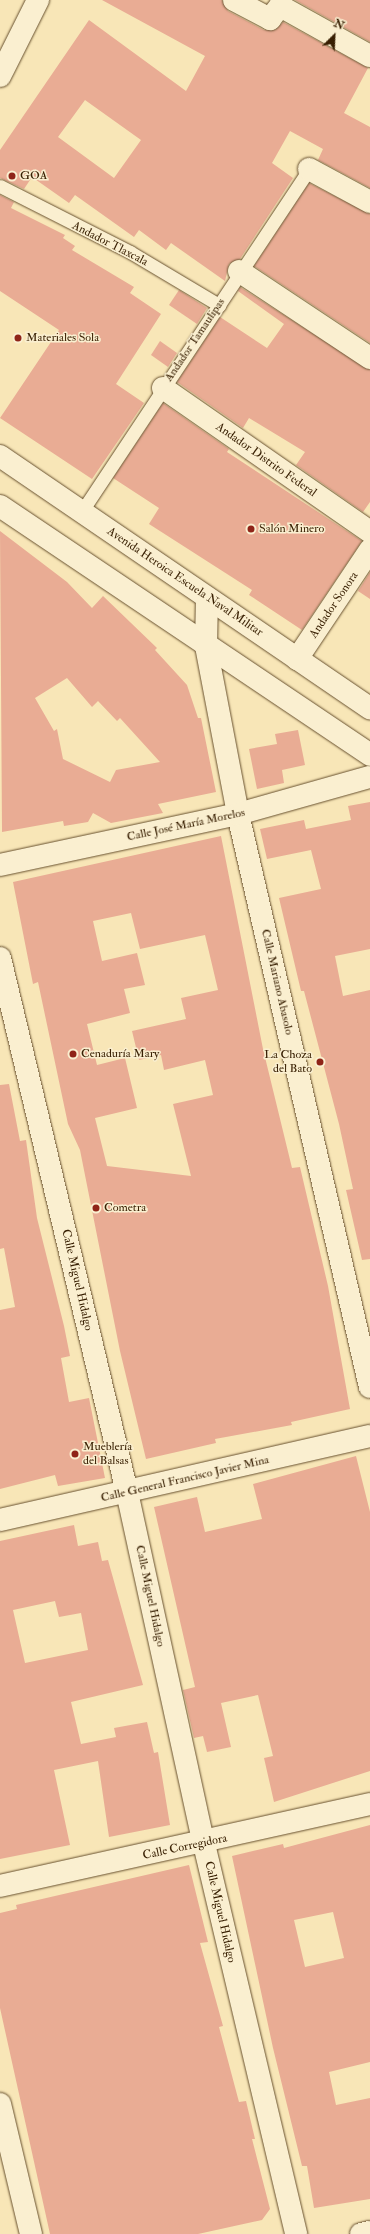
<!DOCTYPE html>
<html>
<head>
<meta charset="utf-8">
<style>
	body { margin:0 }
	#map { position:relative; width:370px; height:2234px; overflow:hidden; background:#f8e6b7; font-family:"IM FELL Double Pica",serif }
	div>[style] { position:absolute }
	.building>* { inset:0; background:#e9ac94 }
	.roads { filter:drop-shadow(0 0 1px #68512f) drop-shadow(0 0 1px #68512f) }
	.lane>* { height:13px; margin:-6.5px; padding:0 6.5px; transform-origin:6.5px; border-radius:6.5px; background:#faefd0 }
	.street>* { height:22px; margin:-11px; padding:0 11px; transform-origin:11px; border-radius:11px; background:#faefd0 }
	.secondary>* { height:22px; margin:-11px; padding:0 11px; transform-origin:11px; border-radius:11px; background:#faefd0 }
	.dots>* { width:11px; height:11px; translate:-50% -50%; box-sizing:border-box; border:2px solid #faefd0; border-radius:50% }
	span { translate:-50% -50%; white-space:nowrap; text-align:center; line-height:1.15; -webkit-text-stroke:3px #faefd0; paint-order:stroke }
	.poi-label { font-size:12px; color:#381f02 }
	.left { translate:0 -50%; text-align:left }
	.right { translate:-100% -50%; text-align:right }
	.street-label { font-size:12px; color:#381f02 }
	.north { position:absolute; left:314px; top:16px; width:40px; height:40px; -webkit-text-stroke:3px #faefd0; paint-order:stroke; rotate:24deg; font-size:11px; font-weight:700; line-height:16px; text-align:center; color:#381f02 }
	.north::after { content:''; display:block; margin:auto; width:14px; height:18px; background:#381f02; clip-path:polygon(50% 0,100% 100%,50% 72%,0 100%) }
</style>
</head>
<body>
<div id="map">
	<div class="building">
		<div style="clip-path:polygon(evenodd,102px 0,222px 0,228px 11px,264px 30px,275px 30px,283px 22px,368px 68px,344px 113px,370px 127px,370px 188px,318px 160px,323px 149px,290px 131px,272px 163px,293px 178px,240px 259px,229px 264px,225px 281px,171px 243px,166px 250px,139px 230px,134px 237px,75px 195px,69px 203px,32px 177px,24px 189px,0 178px,0 150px,89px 20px,186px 91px,205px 56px,102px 0,85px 100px,141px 140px,114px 178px,58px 137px,85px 100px)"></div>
		<div style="clip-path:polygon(295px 0,370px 0,370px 42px)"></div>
		<div style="clip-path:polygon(309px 183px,370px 214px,370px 343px,254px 266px)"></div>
		<div style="clip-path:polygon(0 195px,14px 202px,11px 208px,65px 235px,63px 238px,75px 246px,72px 250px,134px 287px,130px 293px,161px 314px,116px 384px,144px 403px,92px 479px,0 418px,59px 330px,0 291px)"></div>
		<div style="clip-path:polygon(240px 287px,370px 370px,370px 502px,363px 512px,296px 465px,305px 452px,249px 418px,243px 428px,177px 382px,220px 317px,267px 348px,284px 324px,238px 291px)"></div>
		<div style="clip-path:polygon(179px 290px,207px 308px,197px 324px,169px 305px)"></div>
		<div style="clip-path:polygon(160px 341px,177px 353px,168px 367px,151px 355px)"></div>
		<div style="clip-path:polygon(163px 403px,229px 449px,227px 452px,362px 541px,302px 630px,249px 595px,252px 590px,149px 524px,159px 508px,113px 478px)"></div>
		<div style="clip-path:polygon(evenodd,0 531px,67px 582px,92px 608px,103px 596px,157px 648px,155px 650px,187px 685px,198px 718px,201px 718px,216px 792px,158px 804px,163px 813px,111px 823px,93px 813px,88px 822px,64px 826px,63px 821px,2px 832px,0 531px,67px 678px,92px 707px,98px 701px,117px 721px,120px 718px,160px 762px,116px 770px,110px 782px,63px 759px,57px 729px,54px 731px,35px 698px,67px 678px)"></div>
		<div style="clip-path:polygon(370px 572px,370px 599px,358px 591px)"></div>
		<div style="clip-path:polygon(298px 730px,305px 765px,282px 770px,284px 783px,257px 789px,249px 749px,277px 744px,275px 734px)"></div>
		<div style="clip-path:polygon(370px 802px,370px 949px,335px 956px,343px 996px,370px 990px,370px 1259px,362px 1260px,346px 1190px,353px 1189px,339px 1124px,304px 991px,301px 991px,279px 898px,321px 889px,311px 850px,267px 859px,260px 829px,304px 820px,306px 829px,351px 820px,348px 806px)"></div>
		<div style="clip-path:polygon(evenodd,221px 836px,263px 1049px,292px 1168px,300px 1167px,328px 1286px,350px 1409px,291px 1422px,292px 1425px,215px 1439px,216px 1443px,146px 1459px,120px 1351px,80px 1150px,68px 1124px,38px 982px,33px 984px,13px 882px,221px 836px,131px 913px,140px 949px,205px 935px,218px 990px,181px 998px,186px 1019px,132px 1031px,139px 1060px,161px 1055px,164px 1070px,205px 1060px,213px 1095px,173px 1104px,191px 1176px,107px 1166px,95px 1118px,137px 1108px,125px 1058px,97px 1065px,87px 1024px,130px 1013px,124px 989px,145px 985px,137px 953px,102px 961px,93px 921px,131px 913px)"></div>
		<div style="clip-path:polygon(9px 1084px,20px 1141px,26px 1140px,37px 1218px,64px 1326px,70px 1356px,61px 1358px,69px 1402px,89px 1398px,105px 1478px,58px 1486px,55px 1475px,0 1489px,0 1310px,15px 1307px,4px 1248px,0 1249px,0 1085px)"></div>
		<div style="clip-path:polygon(356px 1456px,370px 1512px,370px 1771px,274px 1802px,264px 1758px,273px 1756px,258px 1695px,221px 1703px,231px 1747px,207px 1752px,203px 1736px,194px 1738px,183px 1690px,195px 1687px,154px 1507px,197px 1497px,205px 1532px,262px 1519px,253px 1484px)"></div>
		<div style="clip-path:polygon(evenodd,74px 1525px,78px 1546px,98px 1542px,102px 1561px,108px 1560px,143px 1685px,71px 1702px,81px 1744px,116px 1737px,114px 1728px,147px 1722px,154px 1753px,158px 1752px,170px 1825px,109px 1837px,98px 1761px,54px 1770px,70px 1845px,0 1859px,0 1541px,74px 1525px,55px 1601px,59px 1617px,81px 1613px,88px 1650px,25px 1663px,13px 1610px,55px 1601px)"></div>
		<div style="clip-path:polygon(evenodd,370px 1825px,370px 2062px,329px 2072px,336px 2105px,370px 2098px,370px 2199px,314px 2208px,307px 2166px,302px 2166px,273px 2048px,232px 1856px,283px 1844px,284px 1848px,370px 1825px,333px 1912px,344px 1958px,305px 1967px,294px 1920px,333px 1912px)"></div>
		<div style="clip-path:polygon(189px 1865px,208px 1942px,200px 1943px,223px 2026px,219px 2027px,239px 2102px,246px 2101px,255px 2139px,252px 2139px,270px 2209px,262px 2220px,198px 2234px,50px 2234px,0 2008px,0 1913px,17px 1909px,16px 1905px)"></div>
	</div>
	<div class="roads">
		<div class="lane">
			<div style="left:0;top:186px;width:146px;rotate:26.9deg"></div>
			<div style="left:130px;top:252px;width:104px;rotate:30.8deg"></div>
			<div style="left:82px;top:511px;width:410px;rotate:-56.4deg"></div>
		</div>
		<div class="street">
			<div style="left:234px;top:0;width:41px;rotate:27.8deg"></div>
			<div style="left:270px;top:19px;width:16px;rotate:-52deg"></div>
			<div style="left:280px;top:6px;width:103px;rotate:29.1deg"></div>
			<div style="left:0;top:76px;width:85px;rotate:-63.4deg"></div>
			<div style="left:309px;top:169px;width:69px;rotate:28.4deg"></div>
			<div style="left:239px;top:271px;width:157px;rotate:33.6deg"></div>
			<div style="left:163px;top:388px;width:252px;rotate:34.8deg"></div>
			<div style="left:207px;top:598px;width:48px;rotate:91.2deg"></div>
			<div style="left:206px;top:646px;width:171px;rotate:79.2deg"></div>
			<div style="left:238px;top:814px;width:588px;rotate:77.03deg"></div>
			<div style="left:297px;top:659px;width:131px;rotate:-56.2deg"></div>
			<div style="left:0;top:958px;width:549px;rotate:76.62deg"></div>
			<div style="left:127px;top:1492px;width:360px;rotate:77.7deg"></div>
			<div style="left:204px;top:1844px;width:401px;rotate:76.7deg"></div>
			<div style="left:0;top:1886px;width:379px;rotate:-12.5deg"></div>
			<div style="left:0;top:2104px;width:134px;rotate:76.6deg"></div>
		</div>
		<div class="secondary">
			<div style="left:0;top:456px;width:448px;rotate:34.3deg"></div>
			<div style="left:0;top:506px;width:446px;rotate:33.9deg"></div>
			<div style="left:0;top:865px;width:243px;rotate:-12.1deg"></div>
			<div style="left:238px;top:814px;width:137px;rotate:-15.7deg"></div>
			<div style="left:0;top:1520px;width:379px;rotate:-12.8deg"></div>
			<div style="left:361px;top:2234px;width:9px;rotate:-13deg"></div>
		</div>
	</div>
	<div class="dots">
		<div style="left:12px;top:176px;background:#8f2418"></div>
		<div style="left:18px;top:338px;background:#8f2418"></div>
		<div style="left:251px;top:529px;background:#8f2418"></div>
		<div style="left:73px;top:1054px;background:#8f2418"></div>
		<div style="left:320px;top:1062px;background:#8f2418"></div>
		<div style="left:96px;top:1208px;background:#8f2418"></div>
		<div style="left:75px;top:1454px;background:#8f2418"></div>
	</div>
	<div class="poi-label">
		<span class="left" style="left:20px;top:176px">GOA</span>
		<span class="left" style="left:26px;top:338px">Materiales Sola</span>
		<span class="left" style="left:259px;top:529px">Salón Minero</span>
		<span class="left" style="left:81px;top:1054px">Cenaduría Mary</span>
		<span class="right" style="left:312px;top:1062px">La Choza<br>del Bato</span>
		<span class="left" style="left:104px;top:1208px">Cometra</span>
		<span class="left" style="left:83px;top:1454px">Mueblería<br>del Balsas</span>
	</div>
	<div class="street-label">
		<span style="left:110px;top:244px;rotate:27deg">Andador Tlaxcala</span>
		<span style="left:195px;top:340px;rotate:-56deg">Andador Tamaulipas</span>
		<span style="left:266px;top:460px;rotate:35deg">Andador Distrito Federal</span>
		<span style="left:185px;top:582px;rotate:34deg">Avenida Heroica Escuela Naval Militar</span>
		<span style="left:334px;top:605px;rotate:-56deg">Andador Sonora</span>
		<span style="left:186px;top:825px;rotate:-12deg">Calle José María Morelos</span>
		<span style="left:277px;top:982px;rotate:77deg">Calle Mariano Abasolo</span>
		<span style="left:77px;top:1280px;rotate:77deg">Calle Miguel Hidalgo</span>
		<span style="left:185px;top:1479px;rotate:-13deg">Calle General Francisco Javier Mina</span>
		<span style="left:150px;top:1596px;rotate:78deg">Calle Miguel Hidalgo</span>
		<span style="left:185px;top:1847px;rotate:-12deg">Calle Corregidora</span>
		<span style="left:220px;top:1912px;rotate:77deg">Calle Miguel Hidalgo</span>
	</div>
	<div class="north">N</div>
</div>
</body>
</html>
